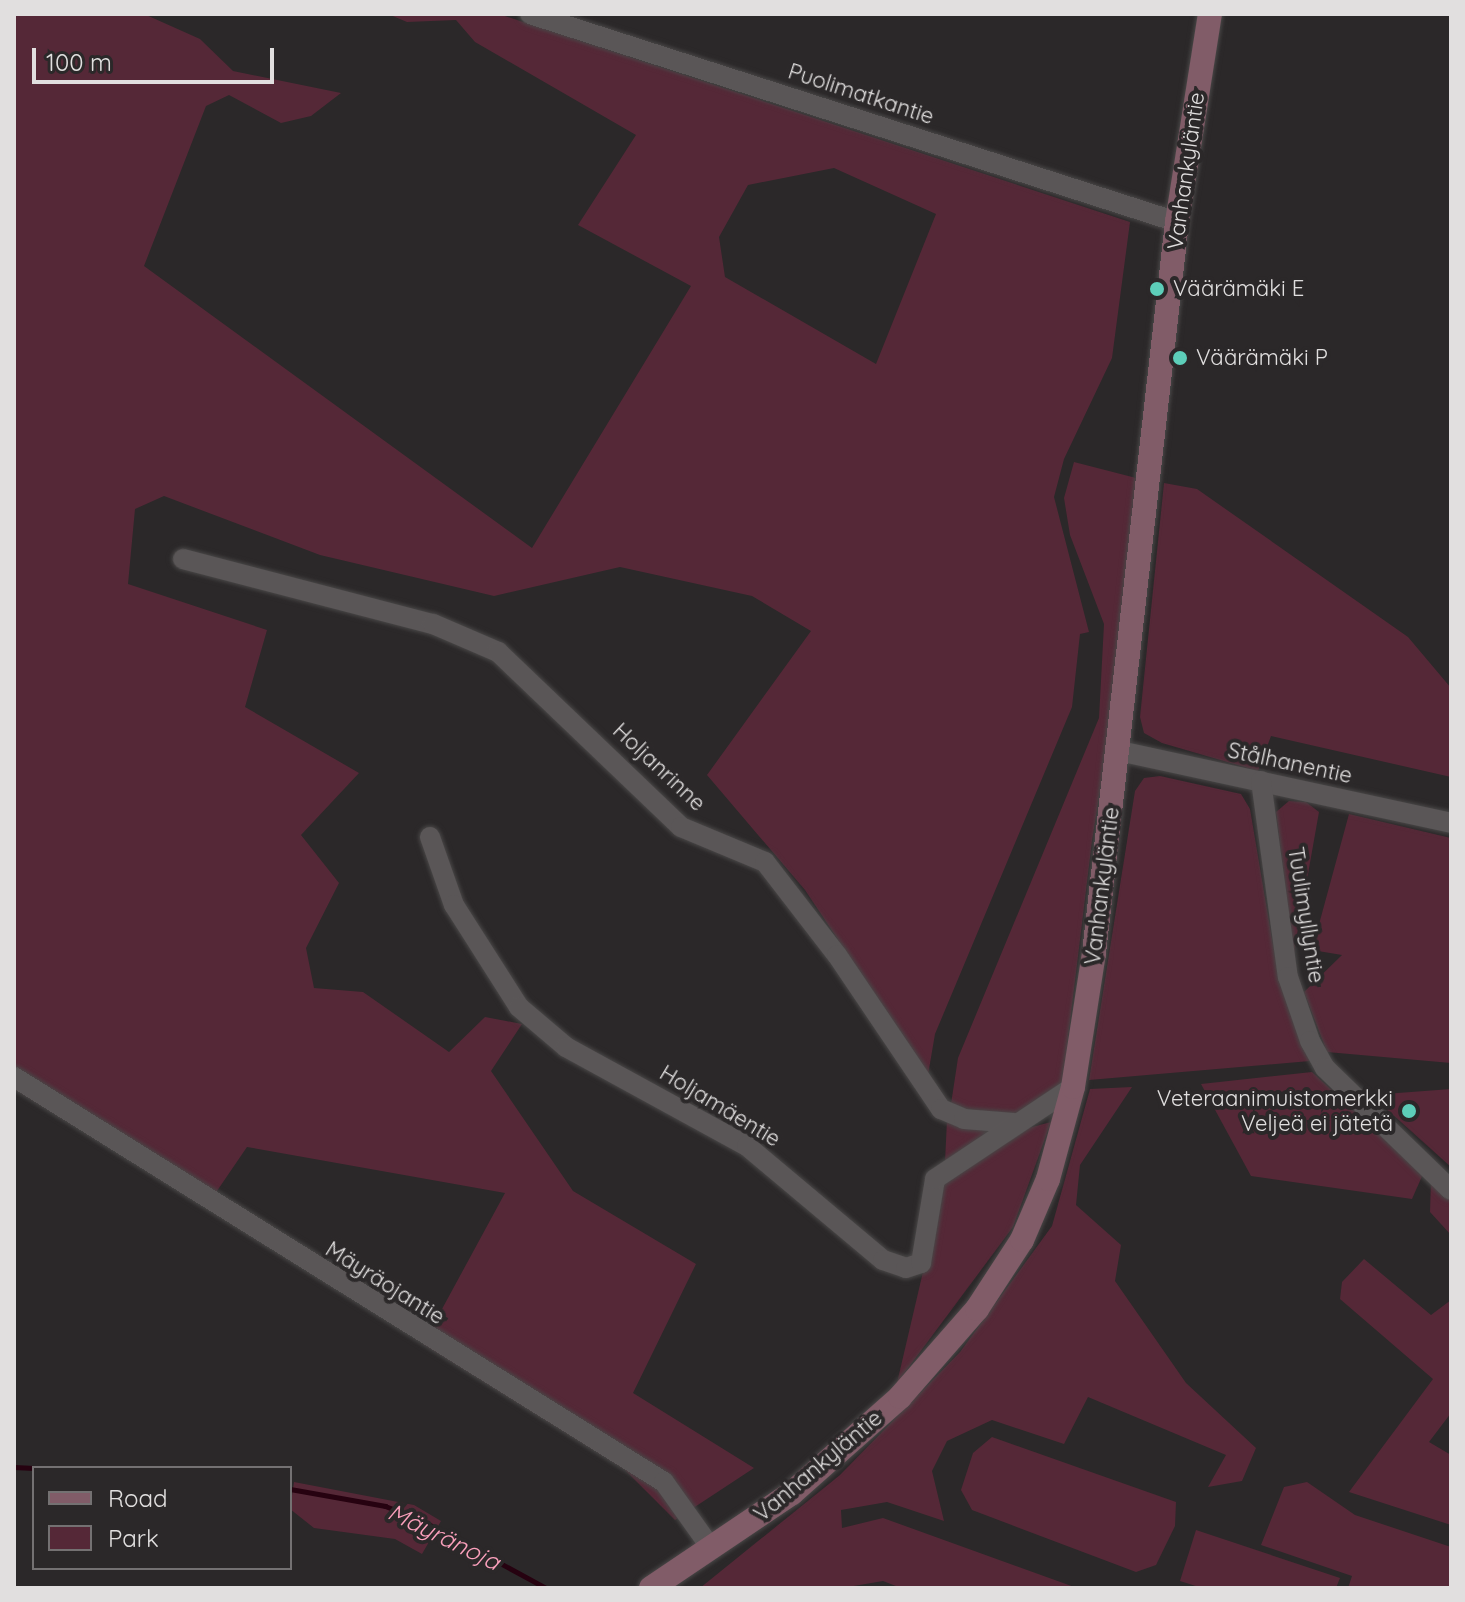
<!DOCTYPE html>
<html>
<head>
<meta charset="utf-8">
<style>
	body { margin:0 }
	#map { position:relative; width:1465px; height:1602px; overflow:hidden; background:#2b2829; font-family:Quicksand,sans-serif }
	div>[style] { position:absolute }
	.green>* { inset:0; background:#552837 }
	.stream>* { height:5px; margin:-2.5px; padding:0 2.5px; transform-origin:2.5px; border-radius:2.5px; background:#260210 }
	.roads { filter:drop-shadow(0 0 2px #494747) drop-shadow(0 0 2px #494747) }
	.street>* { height:20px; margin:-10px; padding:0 10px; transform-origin:10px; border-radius:10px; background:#5a5657 }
	.secondary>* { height:24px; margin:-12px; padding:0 12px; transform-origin:12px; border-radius:12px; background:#815c68 }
	.dots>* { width:22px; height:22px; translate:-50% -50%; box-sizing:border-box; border:4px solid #2b2829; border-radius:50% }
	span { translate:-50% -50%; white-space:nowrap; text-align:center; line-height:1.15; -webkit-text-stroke:8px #2b2829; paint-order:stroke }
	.street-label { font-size:22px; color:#e1dfdf }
	.poi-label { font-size:22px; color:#e1dfdf }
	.left { translate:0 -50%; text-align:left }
	.right { translate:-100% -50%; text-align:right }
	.water-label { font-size:24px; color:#fba0bc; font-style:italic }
	.frame { position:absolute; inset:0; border:16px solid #e1dfdf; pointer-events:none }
	.legend { position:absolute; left:32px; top:1466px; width:260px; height:104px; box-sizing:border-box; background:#2b2829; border:2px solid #747172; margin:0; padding:10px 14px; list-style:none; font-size:24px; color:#e1dfdf }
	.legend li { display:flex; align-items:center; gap:16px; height:40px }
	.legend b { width:40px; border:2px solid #747172 }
	.scale { position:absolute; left:32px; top:48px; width:242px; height:36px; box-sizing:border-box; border:4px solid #e1dfdf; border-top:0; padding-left:10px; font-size:24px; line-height:28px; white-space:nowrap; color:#e1dfdf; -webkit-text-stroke:6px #2b2829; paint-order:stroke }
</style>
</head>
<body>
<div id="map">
	<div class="green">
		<div style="clip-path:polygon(evenodd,14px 14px,144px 14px,200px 39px,233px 71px,341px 93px,311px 116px,281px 123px,229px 95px,206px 106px,144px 266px,532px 548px,691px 286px,578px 225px,636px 135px,475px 42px,456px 20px,407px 22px,388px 14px,499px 14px,1130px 222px,1112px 358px,1064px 459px,1054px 497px,1089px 632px,1080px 634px,1072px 707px,935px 1034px,928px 1075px,805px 890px,707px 775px,811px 631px,752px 596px,620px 567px,494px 596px,320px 555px,164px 496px,135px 509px,128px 584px,267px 630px,245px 707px,359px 773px,301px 835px,339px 883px,306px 948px,314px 988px,363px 992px,449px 1052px,485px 1017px,522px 1024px,491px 1071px,573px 1191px,696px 1264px,633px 1393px,754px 1468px,675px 1520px,624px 1469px,423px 1344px,505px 1193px,247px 1147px,206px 1207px,14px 1089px,14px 14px,834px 168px,936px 214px,876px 364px,725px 277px,719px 237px,748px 185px,834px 168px)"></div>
		<div style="clip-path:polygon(1074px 462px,1140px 479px,1131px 598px,1092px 841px,1062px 1088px,1014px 1115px,967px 1110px,951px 1104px,958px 1058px,1099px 718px,1104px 624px,1070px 535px,1064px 498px)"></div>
		<div style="clip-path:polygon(1164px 483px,1197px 489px,1408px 637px,1451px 688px,1451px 777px,1271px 736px,1258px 771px,1162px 743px,1144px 733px,1140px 717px)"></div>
		<div style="clip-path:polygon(1160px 776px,1241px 794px,1250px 809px,1279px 980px,1310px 1061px,1089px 1080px,1135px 791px,1144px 778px)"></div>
		<div style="clip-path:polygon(1289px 801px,1306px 802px,1319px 812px,1294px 953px,1276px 812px)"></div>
		<div style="clip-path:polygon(1349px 814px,1451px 838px,1451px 1063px,1327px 1052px,1304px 992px,1342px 955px,1312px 950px)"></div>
		<div style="clip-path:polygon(1312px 1072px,1423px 1174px,1412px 1199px,1251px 1176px,1201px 1084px)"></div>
		<div style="clip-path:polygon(1132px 1087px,1080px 1165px,1076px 1205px,1121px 1245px,1115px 1281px,1186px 1383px,1256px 1448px,1242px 1481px,1208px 1487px,1226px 1455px,1088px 1397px,1064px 1444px,992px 1420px,947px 1441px,932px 1471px,944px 1521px,887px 1502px,841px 1510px,842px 1528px,883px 1518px,1077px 1588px,901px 1588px,883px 1581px,842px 1588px,700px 1588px,840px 1475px,960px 1352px,1052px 1226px,1090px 1089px)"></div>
		<div style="clip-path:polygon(1451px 1089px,1451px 1167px,1371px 1095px)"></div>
		<div style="clip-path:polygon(947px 1120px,996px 1128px,945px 1162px)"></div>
		<div style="clip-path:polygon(1051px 1122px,1013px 1227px,897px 1383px,944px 1182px,1017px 1131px)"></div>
		<div style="clip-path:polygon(1431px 1181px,1451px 1199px,1451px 1235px,1430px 1212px)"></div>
		<div style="clip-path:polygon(1364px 1259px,1431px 1315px,1451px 1300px,1451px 1413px,1429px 1442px,1451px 1455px,1451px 1525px,1349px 1492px,1433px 1379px,1340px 1299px,1342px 1282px)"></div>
		<div style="clip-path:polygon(992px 1437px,1176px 1502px,1175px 1526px,1156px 1565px,1136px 1572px,972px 1510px,961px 1490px,973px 1453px)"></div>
		<div style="clip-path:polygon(294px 1482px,414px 1505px,441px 1521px,422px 1554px,395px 1539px,314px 1528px,290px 1509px)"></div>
		<div style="clip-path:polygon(1307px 1482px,1355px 1515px,1451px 1547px,1451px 1588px,1348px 1588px,1352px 1576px,1261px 1545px,1284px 1487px)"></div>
		<div style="clip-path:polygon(1196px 1530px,1340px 1578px,1336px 1588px,1202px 1588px,1180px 1581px)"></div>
	</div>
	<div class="stream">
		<div style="left:14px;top:1467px;width:20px;rotate:3deg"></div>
		<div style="left:290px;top:1489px;width:97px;rotate:10.1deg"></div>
		<div style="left:385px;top:1506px;width:34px;rotate:21deg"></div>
		<div style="left:417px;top:1518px;width:147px;rotate:28.5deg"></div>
	</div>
	<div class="roads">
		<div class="street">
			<div style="left:530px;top:14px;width:680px;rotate:17.82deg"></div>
			<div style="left:183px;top:559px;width:258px;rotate:14.6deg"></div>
			<div style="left:433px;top:624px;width:71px;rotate:23.3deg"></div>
			<div style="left:498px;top:652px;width:253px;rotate:43.7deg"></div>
			<div style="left:681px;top:827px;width:91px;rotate:22.6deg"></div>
			<div style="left:765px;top:862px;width:118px;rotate:52.3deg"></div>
			<div style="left:837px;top:955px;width:186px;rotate:56deg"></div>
			<div style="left:941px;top:1109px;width:25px;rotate:23deg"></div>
			<div style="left:964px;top:1119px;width:50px;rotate:4.6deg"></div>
			<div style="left:1119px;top:751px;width:340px;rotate:12.2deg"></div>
			<div style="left:1261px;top:781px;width:198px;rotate:82.2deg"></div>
			<div style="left:1288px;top:977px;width:68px;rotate:71deg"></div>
			<div style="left:1310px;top:1041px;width:31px;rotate:61deg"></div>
			<div style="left:1325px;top:1068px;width:175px;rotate:44.1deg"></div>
			<div style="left:430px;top:837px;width:72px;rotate:70.6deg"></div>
			<div style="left:454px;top:905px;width:121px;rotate:57.5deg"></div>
			<div style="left:519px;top:1007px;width:62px;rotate:40.4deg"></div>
			<div style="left:566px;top:1047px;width:206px;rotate:28.7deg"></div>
			<div style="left:747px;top:1146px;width:177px;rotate:40deg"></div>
			<div style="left:883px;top:1260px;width:24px;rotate:19deg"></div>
			<div style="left:906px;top:1268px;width:16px;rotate:-18deg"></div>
			<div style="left:921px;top:1263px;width:85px;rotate:-80.5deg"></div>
			<div style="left:935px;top:1179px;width:166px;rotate:-33.7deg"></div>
			<div style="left:14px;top:1077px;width:766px;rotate:31.93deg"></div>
			<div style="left:664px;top:1482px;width:81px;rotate:54.5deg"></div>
		</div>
		<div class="secondary">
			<div style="left:651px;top:1588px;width:170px;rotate:-34deg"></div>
			<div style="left:792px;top:1493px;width:144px;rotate:-41.6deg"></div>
			<div style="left:900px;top:1397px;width:117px;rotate:-48.8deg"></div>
			<div style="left:977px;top:1309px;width:82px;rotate:-56.9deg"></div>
			<div style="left:1022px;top:1240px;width:66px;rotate:-66.9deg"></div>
			<div style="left:1048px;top:1179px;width:95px;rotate:-74.8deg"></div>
			<div style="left:1073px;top:1087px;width:136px;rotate:-81.1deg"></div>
			<div style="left:1094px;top:953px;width:736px;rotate:-83.52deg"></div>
			<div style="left:1177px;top:222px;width:211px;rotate:-81deg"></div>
		</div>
	</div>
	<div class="dots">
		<div style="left:1157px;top:289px;background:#5dceb9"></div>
		<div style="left:1180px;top:358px;background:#5dceb9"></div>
		<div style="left:1409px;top:1111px;background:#5dceb9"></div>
	</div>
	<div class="street-label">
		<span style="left:861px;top:94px;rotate:18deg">Puolimatkantie</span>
		<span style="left:1186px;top:171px;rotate:-82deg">Vanhankyläntie</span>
		<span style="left:1290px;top:763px;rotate:12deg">Stålhanentie</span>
		<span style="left:659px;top:767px;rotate:43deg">Holjanrinne</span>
		<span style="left:1102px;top:886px;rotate:-83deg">Vanhankyläntie</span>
		<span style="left:1306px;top:915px;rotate:81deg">Tuulimyllyntie</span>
		<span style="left:720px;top:1106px;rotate:31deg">Holjamäentie</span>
		<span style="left:385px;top:1283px;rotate:32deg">Mäyräojantie</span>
		<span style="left:818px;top:1466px;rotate:-40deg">Vanhankyläntie</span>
	</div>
	<div class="poi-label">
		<span class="left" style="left:1173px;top:289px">Väärämäki E</span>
		<span class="left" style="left:1196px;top:358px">Väärämäki P</span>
		<span class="right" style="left:1393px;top:1111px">Veteraanimuistomerkki<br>Veljeä ei jätetä</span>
	</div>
	<div class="water-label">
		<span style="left:444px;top:1537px;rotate:26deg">Mäyränoja</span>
	</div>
	<div class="frame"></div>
	<ul class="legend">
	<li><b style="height:10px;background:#815c68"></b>Road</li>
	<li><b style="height:22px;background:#552837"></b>Park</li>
	</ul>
	<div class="scale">100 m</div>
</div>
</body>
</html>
